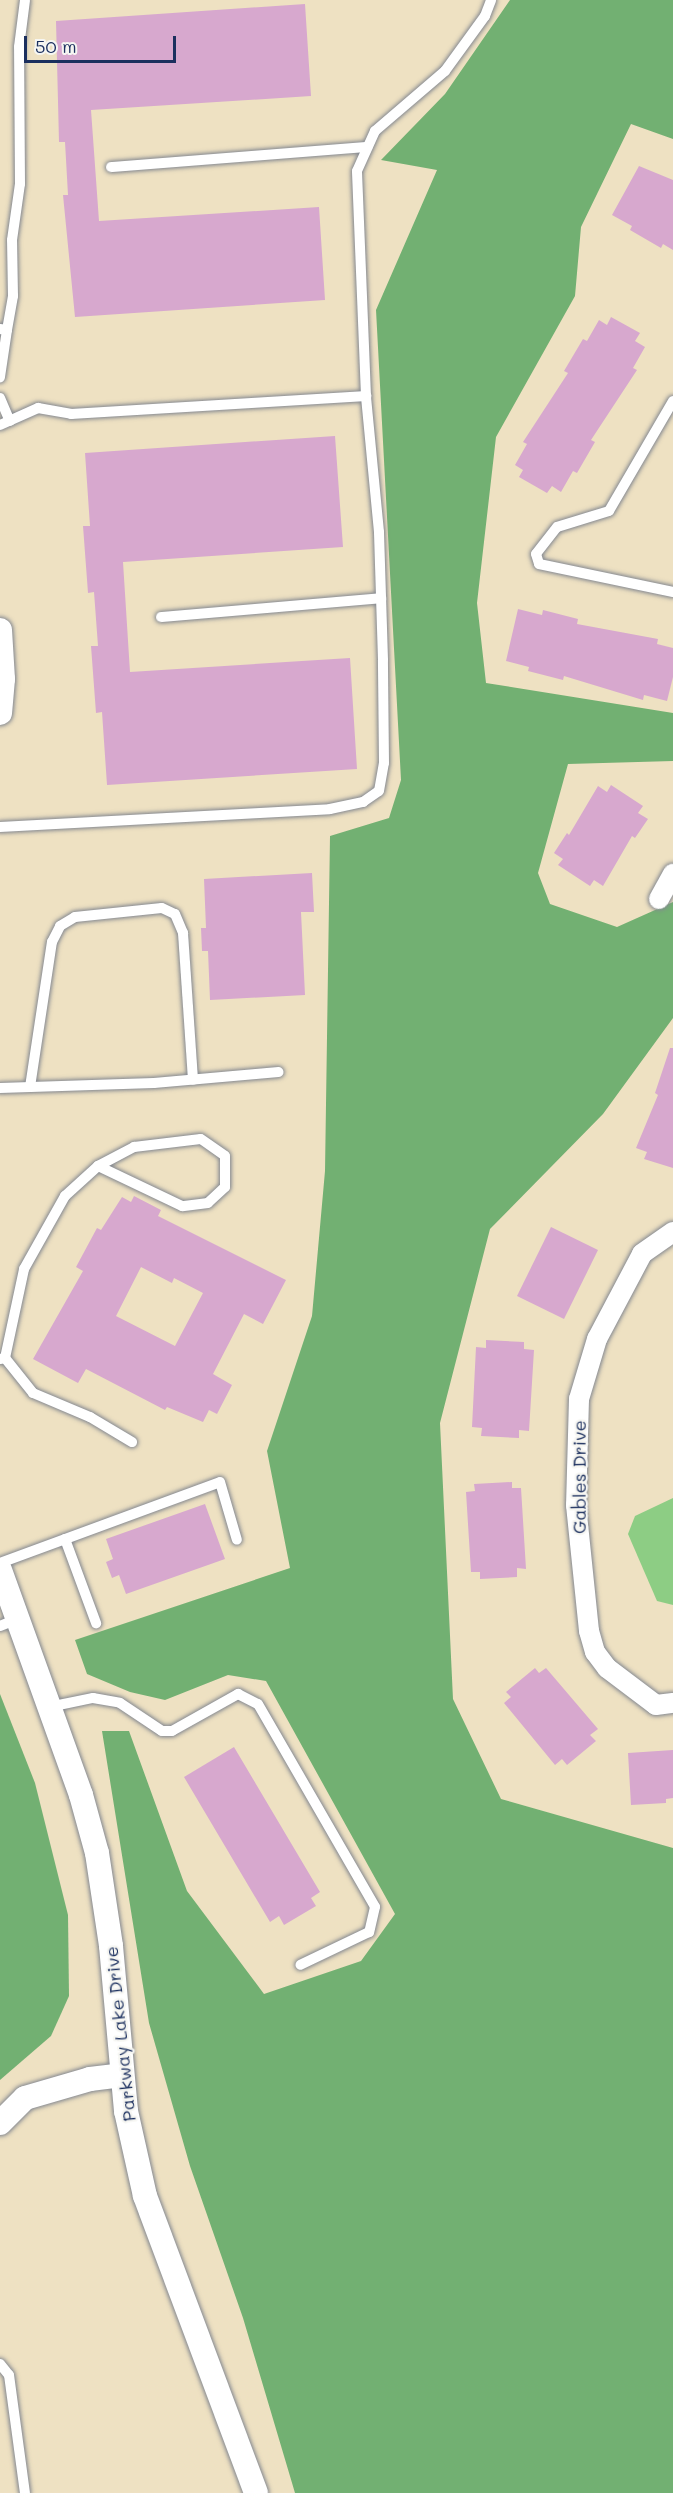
<!DOCTYPE html>
<html>
<head>
<meta charset="utf-8">
<style>
	body { margin:0 }
	#map { position:relative; width:673px; height:2493px; overflow:hidden; background:#eee1c2; font-family:Mali,sans-serif }
	div>[style] { position:absolute }
	.green>* { inset:0; background:#8dcd84 }
	.forest>* { inset:0; background:#72b072 }
	.building>* { inset:0; background:#d7a8ce }
	.roads { filter:drop-shadow(0 0 2px #848890) drop-shadow(0 0 2px #848890) }
	.service>* { height:10px; margin:-5px; padding:0 5px; transform-origin:5px; border-radius:5px; background:#fff }
	.minor>* { height:20px; margin:-10px; padding:0 10px; transform-origin:10px; border-radius:10px; background:#fff }
	.tertiary>* { height:24px; margin:-12px; padding:0 12px; transform-origin:12px; border-radius:12px; background:#fff }
	span { translate:-50% -50%; white-space:nowrap; text-align:center; line-height:1.15; -webkit-text-stroke:4.5px #f6f6f2; paint-order:stroke }
	.street-label { font-size:18px; color:#1b2f5e }
	.scale { position:absolute; left:24px; top:36px; width:152px; height:27px; box-sizing:border-box; border:3px solid #1b2f5e; border-top:0; padding-left:8px; font-size:18px; line-height:21px; white-space:nowrap; color:#1b2f5e; -webkit-text-stroke:4px #f6f6f2; paint-order:stroke }
</style>
</head>
<body>
<div id="map">
	<div class="green">
		<div style="clip-path:polygon(673px 1498px,673px 1605px,657px 1601px,628px 1534px,635px 1516px)"></div>
	</div>
	<div class="forest">
		<div style="clip-path:polygon(510px 0,673px 0,673px 139px,631px 124px,581px 227px,575px 296px,496px 437px,477px 603px,486px 683px,673px 713px,673px 761px,568px 764px,538px 873px,550px 904px,617px 927px,673px 902px,673px 1018px,603px 1114px,490px 1229px,440px 1423px,453px 1699px,501px 1799px,673px 1848px,673px 2493px,295px 2493px,243px 2318px,190px 2166px,149px 2023px,102px 1731px,129px 1731px,187px 1891px,264px 1994px,361px 1961px,395px 1914px,266px 1681px,228px 1675px,165px 1700px,130px 1692px,87px 1674px,75px 1640px,290px 1568px,267px 1451px,312px 1316px,325px 1171px,330px 836px,389px 818px,401px 780px,376px 310px,437px 170px,381px 160px,445px 94px)"></div>
		<div style="clip-path:polygon(0 1694px,35px 1783px,68px 1915px,69px 1996px,51px 2036px,0 2080px)"></div>
	</div>
	<div class="building">
		<div style="clip-path:polygon(305px 4px,311px 96px,91px 110px,99px 221px,319px 207px,325px 300px,75px 317px,63px 195px,68px 195px,65px 142px,59px 142px,56px 21px)"></div>
		<div style="clip-path:polygon(639px 166px,673px 180px,673px 250px,663px 244px,661px 248px,630px 230px,632px 226px,612px 215px)"></div>
		<div style="clip-path:polygon(611px 317px,640px 333px,635px 341px,645px 347px,633px 368px,637px 370px,591px 440px,595px 442px,577px 473px,573px 471px,561px 492px,552px 486px,547px 493px,519px 477px,523px 470px,515px 465px,527px 444px,523px 442px,568px 373px,564px 371px,583px 339px,587px 341px,599px 320px,607px 325px)"></div>
		<div style="clip-path:polygon(335px 436px,343px 547px,123px 562px,130px 672px,350px 658px,357px 769px,107px 785px,102px 712px,96px 713px,91px 646px,98px 646px,94px 592px,88px 593px,83px 526px,90px 526px,85px 453px)"></div>
		<div style="clip-path:polygon(518px 609px,542px 615px,543px 610px,578px 619px,577px 624px,658px 639px,657px 644px,673px 648px,673px 677px,667px 701px,644px 695px,643px 700px,564px 676px,563px 680px,528px 671px,529px 667px,506px 661px)"></div>
		<div style="clip-path:polygon(611px 785px,643px 806px,638px 813px,648px 819px,635px 838px,632px 836px,603px 886px,594px 880px,590px 886px,558px 865px,563px 859px,554px 853px,567px 833px,569px 835px,598px 786px,607px 792px)"></div>
		<div style="clip-path:polygon(312px 873px,314px 912px,301px 912px,305px 995px,210px 1000px,208px 951px,202px 951px,201px 928px,206px 928px,204px 879px)"></div>
		<div style="clip-path:polygon(670px 1048px,673px 1048px,673px 1168px,644px 1159px,647px 1152px,636px 1148px,658px 1095px,655px 1093px)"></div>
		<div style="clip-path:polygon(evenodd,134px 1196px,161px 1210px,158px 1216px,286px 1280px,263px 1324px,244px 1314px,213px 1374px,232px 1385px,217px 1414px,209px 1410px,203px 1422px,167px 1407px,165px 1410px,86px 1369px,78px 1383px,33px 1359px,83px 1271px,76px 1267px,97px 1228px,101px 1230px,122px 1197px,131px 1202px,134px 1196px,141px 1267px,172px 1283px,174px 1278px,203px 1293px,175px 1346px,116px 1316px,141px 1267px)"></div>
		<div style="clip-path:polygon(551px 1227px,598px 1250px,564px 1319px,517px 1296px)"></div>
		<div style="clip-path:polygon(486px 1340px,524px 1342px,524px 1349px,534px 1350px,529px 1431px,519px 1430px,519px 1438px,481px 1436px,482px 1428px,472px 1427px,476px 1347px,486px 1348px)"></div>
		<div style="clip-path:polygon(512px 1482px,512px 1488px,521px 1488px,526px 1569px,517px 1568px,517px 1577px,480px 1579px,480px 1572px,471px 1572px,466px 1492px,475px 1491px,474px 1484px)"></div>
		<div style="clip-path:polygon(205px 1504px,225px 1559px,126px 1594px,119px 1575px,112px 1578px,106px 1562px,113px 1559px,106px 1539px)"></div>
		<div style="clip-path:polygon(535px 1668px,539px 1673px,546px 1668px,598px 1729px,590px 1735px,596px 1741px,567px 1765px,562px 1759px,555px 1765px,504px 1703px,511px 1697px,506px 1692px)"></div>
		<div style="clip-path:polygon(234px 1747px,320px 1892px,311px 1898px,316px 1906px,284px 1925px,279px 1916px,270px 1922px,184px 1777px)"></div>
		<div style="clip-path:polygon(673px 1750px,673px 1798px,666px 1799px,666px 1803px,631px 1805px,628px 1753px)"></div>
	</div>
	<div class="roads">
		<div class="service">
			<div style="left:111px;top:167px;width:257px;rotate:-4.5deg"></div>
			<div style="left:0;top:329px;width:7px;rotate:8deg"></div>
			<div style="left:7px;top:330px;width:48px;rotate:98.5deg"></div>
			<div style="left:7px;top:330px;width:35px;rotate:-80deg"></div>
			<div style="left:13px;top:296px;width:56px;rotate:-91deg"></div>
			<div style="left:12px;top:240px;width:57px;rotate:-81.9deg"></div>
			<div style="left:20px;top:184px;width:137px;rotate:-90.4deg"></div>
			<div style="left:19px;top:47px;width:47px;rotate:-82.7deg"></div>
			<div style="left:0;top:398px;width:25px;rotate:67deg"></div>
			<div style="left:673px;top:401px;width:127px;rotate:120.2deg"></div>
			<div style="left:609px;top:511px;width:54px;rotate:162.9deg"></div>
			<div style="left:557px;top:527px;width:34px;rotate:128deg"></div>
			<div style="left:536px;top:554px;width:10px;rotate:73deg"></div>
			<div style="left:539px;top:564px;width:137px;rotate:11.8deg"></div>
			<div style="left:0;top:425px;width:42px;rotate:-24.1deg"></div>
			<div style="left:38px;top:408px;width:34px;rotate:10deg"></div>
			<div style="left:71px;top:414px;width:296px;rotate:-3.5deg"></div>
			<div style="left:366px;top:396px;width:225px;rotate:-92.3deg"></div>
			<div style="left:357px;top:171px;width:44px;rotate:-65.8deg"></div>
			<div style="left:375px;top:131px;width:92px;rotate:-40.6deg"></div>
			<div style="left:445px;top:71px;width:68px;rotate:-54deg"></div>
			<div style="left:485px;top:16px;width:17px;rotate:-69deg"></div>
			<div style="left:161px;top:617px;width:221px;rotate:-4.9deg"></div>
			<div style="left:0;top:827px;width:330px;rotate:-3.1deg"></div>
			<div style="left:330px;top:809px;width:34px;rotate:-12deg"></div>
			<div style="left:363px;top:802px;width:19px;rotate:-35deg"></div>
			<div style="left:379px;top:791px;width:28px;rotate:-80deg"></div>
			<div style="left:384px;top:763px;width:103px;rotate:-90.6deg"></div>
			<div style="left:383px;top:660px;width:128px;rotate:-91.8deg"></div>
			<div style="left:379px;top:532px;width:137px;rotate:-95.5deg"></div>
			<div style="left:30px;top:1087px;width:147px;rotate:-81.4deg"></div>
			<div style="left:52px;top:942px;width:18px;rotate:-63deg"></div>
			<div style="left:60px;top:926px;width:17px;rotate:-31deg"></div>
			<div style="left:75px;top:917px;width:87px;rotate:-5.9deg"></div>
			<div style="left:162px;top:908px;width:14px;rotate:25deg"></div>
			<div style="left:175px;top:914px;width:21px;rotate:67deg"></div>
			<div style="left:183px;top:933px;width:147px;rotate:86.1deg"></div>
			<div style="left:0;top:1088px;width:154px;rotate:-1.9deg"></div>
			<div style="left:154px;top:1083px;width:125px;rotate:-5deg"></div>
			<div style="left:5px;top:1358px;width:45px;rotate:51.3deg"></div>
			<div style="left:33px;top:1393px;width:62px;rotate:22.8deg"></div>
			<div style="left:90px;top:1417px;width:49px;rotate:30.8deg"></div>
			<div style="left:0;top:1359px;width:5px;rotate:-11deg"></div>
			<div style="left:5px;top:1358px;width:91px;rotate:-77.9deg"></div>
			<div style="left:24px;top:1269px;width:84px;rotate:-60.7deg"></div>
			<div style="left:65px;top:1196px;width:45px;rotate:-42.3deg"></div>
			<div style="left:98px;top:1166px;width:41px;rotate:-27.8deg"></div>
			<div style="left:134px;top:1147px;width:67px;rotate:-6.8deg"></div>
			<div style="left:201px;top:1139px;width:29px;rotate:35deg"></div>
			<div style="left:225px;top:1156px;width:31px;rotate:90deg"></div>
			<div style="left:225px;top:1187px;width:23px;rotate:137deg"></div>
			<div style="left:208px;top:1203px;width:26px;rotate:173deg"></div>
			<div style="left:182px;top:1206px;width:93px;rotate:-154.5deg"></div>
			<div style="left:65px;top:1539px;width:90px;rotate:69.7deg"></div>
			<div style="left:0;top:1563px;width:234px;rotate:-20.2deg"></div>
			<div style="left:220px;top:1482px;width:60px;rotate:73.7deg"></div>
			<div style="left:0;top:1626px;width:18px;rotate:-22deg"></div>
			<div style="left:49px;top:1707px;width:45px;rotate:-11.6deg"></div>
			<div style="left:93px;top:1698px;width:27px;rotate:10deg"></div>
			<div style="left:120px;top:1703px;width:50px;rotate:33.7deg"></div>
			<div style="left:162px;top:1731px;width:10px"></div>
			<div style="left:172px;top:1731px;width:76px;rotate:-29.3deg"></div>
			<div style="left:238px;top:1694px;width:22px;rotate:27deg"></div>
			<div style="left:258px;top:1704px;width:234px;rotate:60deg"></div>
			<div style="left:375px;top:1907px;width:26px;rotate:103deg"></div>
			<div style="left:369px;top:1932px;width:76px;rotate:154.4deg"></div>
			<div style="left:0;top:2364px;width:14px;rotate:51deg"></div>
			<div style="left:9px;top:2375px;width:119px;rotate:82.3deg"></div>
		</div>
		<div class="minor">
			<div style="left:659px;top:899px;width:29px;rotate:-61deg"></div>
			<div style="left:673px;top:1232px;width:38px;rotate:145deg"></div>
			<div style="left:642px;top:1254px;width:96px;rotate:117.9deg"></div>
			<div style="left:597px;top:1339px;width:63px;rotate:106.7deg"></div>
			<div style="left:579px;top:1399px;width:106px;rotate:91.6deg"></div>
			<div style="left:576px;top:1505px;width:127px;rotate:84.1deg"></div>
			<div style="left:589px;top:1631px;width:22px;rotate:74deg"></div>
			<div style="left:595px;top:1652px;width:20px;rotate:53deg"></div>
			<div style="left:607px;top:1668px;width:61px;rotate:37.1deg"></div>
			<div style="left:656px;top:1705px;width:17px;rotate:-7deg"></div>
		</div>
		<div class="tertiary">
			<div style="left:0;top:630px;width:49px;rotate:86.5deg"></div>
			<div style="left:3px;top:679px;width:34px;rotate:95deg"></div>
			<div style="left:0;top:1570px;width:239px;rotate:70.2deg"></div>
			<div style="left:81px;top:1795px;width:60px;rotate:74.6deg"></div>
			<div style="left:97px;top:1853px;width:94px;rotate:81.4deg"></div>
			<div style="left:111px;top:1946px;width:166px;rotate:84.8deg"></div>
			<div style="left:126px;top:2111px;width:87px;rotate:77.4deg"></div>
			<div style="left:145px;top:2196px;width:317px;rotate:69.5deg"></div>
			<div style="left:0;top:2123px;width:35px;rotate:-45deg"></div>
			<div style="left:25px;top:2098px;width:68px;rotate:-16.3deg"></div>
			<div style="left:90px;top:2079px;width:32px;rotate:-7deg"></div>
		</div>
	</div>
	<div class="street-label">
		<span style="left:579px;top:1477px;rotate:-90deg">Gables Drive</span>
		<span style="left:120px;top:2034px;rotate:-96deg">Parkway Lake Drive</span>
	</div>
	<div class="scale">50 m</div>
</div>
</body>
</html>
